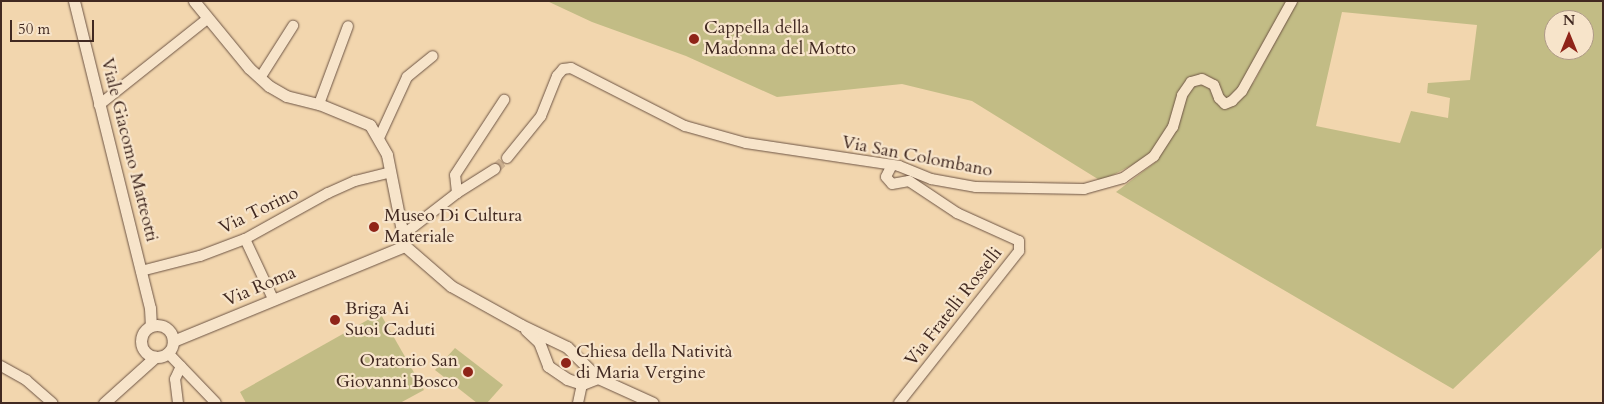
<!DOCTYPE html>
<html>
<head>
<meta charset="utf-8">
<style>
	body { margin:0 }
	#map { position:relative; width:1604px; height:404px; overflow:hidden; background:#f2d6ae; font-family:Cardo,serif }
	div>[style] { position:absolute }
	.green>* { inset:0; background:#c2bc85 }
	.minor-tunnel>* { height:10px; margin-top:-5px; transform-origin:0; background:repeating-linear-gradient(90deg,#cfb392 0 10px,transparent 0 15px) }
	.roads { filter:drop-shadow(0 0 1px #6d5444) drop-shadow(0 0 1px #6d5444) }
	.minor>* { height:10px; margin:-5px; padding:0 5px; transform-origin:5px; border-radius:5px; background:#f7e4ca }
	.tertiary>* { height:11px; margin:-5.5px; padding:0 5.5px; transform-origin:5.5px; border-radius:5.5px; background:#f7e4ca }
	.tertiary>.ring { margin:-5.5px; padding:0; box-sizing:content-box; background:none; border:11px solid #f7e4ca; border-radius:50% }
	.dots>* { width:14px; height:14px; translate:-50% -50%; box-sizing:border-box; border:2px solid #f7e4ca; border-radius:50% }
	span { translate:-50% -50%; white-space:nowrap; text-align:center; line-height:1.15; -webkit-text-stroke:4.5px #f7e4ca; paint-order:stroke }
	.poi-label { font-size:18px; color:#412921 }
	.left { translate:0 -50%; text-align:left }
	.right { translate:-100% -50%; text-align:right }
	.street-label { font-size:18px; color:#412921 }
	.frame { position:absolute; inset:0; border:2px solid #412921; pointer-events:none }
	.north { position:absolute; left:1544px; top:10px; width:50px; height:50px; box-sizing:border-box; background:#f7e4ca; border:1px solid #ae9986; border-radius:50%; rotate:0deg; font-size:14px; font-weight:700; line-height:20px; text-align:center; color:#412921 }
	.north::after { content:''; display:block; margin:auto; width:18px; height:22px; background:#8f2418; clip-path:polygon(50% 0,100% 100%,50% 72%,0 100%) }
	.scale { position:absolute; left:10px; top:20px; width:84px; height:22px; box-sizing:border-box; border:2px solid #412921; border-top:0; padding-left:6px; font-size:15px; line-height:18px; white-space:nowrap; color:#412921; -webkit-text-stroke:4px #f7e4ca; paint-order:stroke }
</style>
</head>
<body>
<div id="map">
	<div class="green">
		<div style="clip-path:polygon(547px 1px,1288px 1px,1241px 88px,1225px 101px,1216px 83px,1190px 81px,1170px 126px,1152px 155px,1101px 181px,972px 101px,902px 84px,777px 97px,686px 56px,592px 22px)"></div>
		<div style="clip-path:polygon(evenodd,1296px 1px,1603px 1px,1603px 247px,1453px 389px,1116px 192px,1157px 161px,1175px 129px,1192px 84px,1202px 81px,1212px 87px,1217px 98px,1233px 102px,1254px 82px,1296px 1px,1342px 12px,1477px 25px,1470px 80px,1428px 83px,1427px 93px,1450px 98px,1448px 118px,1411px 111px,1400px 143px,1316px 126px,1342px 12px,1296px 1px,1554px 20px,1584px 20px,1584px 50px,1554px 50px,1554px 20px)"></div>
		<div style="clip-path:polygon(380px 313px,424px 390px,400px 403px,246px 403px,240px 392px)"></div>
		<div style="clip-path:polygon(455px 348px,503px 385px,487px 403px,477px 403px,435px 370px)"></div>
	</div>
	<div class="minor-tunnel">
		<div style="left:495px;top:169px;width:16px;rotate:-43deg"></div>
	</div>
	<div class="roads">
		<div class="minor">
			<div style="left:260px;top:78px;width:62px;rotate:-57.6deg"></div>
			<div style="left:319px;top:104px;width:83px;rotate:-69.6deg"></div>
			<div style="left:99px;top:105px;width:138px;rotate:-38.5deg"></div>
			<div style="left:379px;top:138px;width:67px;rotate:-65.3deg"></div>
			<div style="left:407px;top:77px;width:33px;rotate:-39deg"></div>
			<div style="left:507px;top:158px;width:54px;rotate:-51deg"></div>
			<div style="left:541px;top:116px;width:43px;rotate:-68.2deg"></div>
			<div style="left:557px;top:76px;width:9px;rotate:-49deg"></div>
			<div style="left:563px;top:69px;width:8px;rotate:-7deg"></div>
			<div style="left:571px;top:68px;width:128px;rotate:27deg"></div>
			<div style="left:685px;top:126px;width:63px;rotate:15.6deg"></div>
			<div style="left:746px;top:143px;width:155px;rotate:8.5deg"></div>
			<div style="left:899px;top:166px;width:35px;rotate:22deg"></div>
			<div style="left:931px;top:179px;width:46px;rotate:10.1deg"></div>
			<div style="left:976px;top:187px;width:108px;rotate:1.1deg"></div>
			<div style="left:1084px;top:189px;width:41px;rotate:-15.8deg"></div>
			<div style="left:1123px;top:178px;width:38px;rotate:-35deg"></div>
			<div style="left:1154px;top:156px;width:35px;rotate:-57deg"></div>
			<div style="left:1173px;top:127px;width:33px;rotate:-74deg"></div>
			<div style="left:1182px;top:95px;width:16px;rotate:-55deg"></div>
			<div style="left:1191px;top:82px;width:11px;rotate:-15deg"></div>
			<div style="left:1202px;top:79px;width:13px;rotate:27deg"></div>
			<div style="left:1214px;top:85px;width:14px;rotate:69deg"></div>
			<div style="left:1219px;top:98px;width:8px;rotate:45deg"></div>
			<div style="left:1225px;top:104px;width:8px;rotate:-23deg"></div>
			<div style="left:1232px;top:101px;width:14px;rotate:-45deg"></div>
			<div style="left:1242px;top:91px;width:103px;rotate:-60.9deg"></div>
			<div style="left:892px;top:165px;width:13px;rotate:117deg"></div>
			<div style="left:886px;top:177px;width:9px;rotate:49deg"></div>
			<div style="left:892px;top:184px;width:17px;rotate:-10deg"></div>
			<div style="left:909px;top:181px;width:58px;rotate:33.7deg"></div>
			<div style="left:957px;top:213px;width:68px;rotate:24.3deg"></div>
			<div style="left:1019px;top:241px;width:10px;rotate:90deg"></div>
			<div style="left:1019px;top:251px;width:194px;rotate:128.3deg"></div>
			<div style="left:457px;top:193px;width:18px;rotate:-96deg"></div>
			<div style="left:455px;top:175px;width:90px;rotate:-56.8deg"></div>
			<div style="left:404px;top:234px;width:67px;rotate:-37.7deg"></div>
			<div style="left:457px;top:193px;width:45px;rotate:-32.3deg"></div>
			<div style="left:245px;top:239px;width:68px;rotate:64.9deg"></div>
			<div style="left:141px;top:271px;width:61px;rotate:-14.3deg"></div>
			<div style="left:200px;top:256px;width:48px;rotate:-20.7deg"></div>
			<div style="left:245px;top:239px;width:95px;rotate:-29deg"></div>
			<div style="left:328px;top:193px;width:30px;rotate:-24deg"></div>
			<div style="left:355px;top:181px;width:34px;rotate:-14deg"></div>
			<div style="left:168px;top:353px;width:69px;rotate:46.2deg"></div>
			<div style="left:1px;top:366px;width:29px;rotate:29deg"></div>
			<div style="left:26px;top:380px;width:35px;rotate:41deg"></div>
			<div style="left:178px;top:403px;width:24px;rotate:-97deg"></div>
			<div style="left:175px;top:379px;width:14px;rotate:-65deg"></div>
			<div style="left:578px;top:403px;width:19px;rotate:-78deg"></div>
		</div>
		<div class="tertiary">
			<div style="left:74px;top:1px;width:316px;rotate:76.1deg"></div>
			<div style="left:150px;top:308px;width:18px;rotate:87deg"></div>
			<div style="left:194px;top:1px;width:87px;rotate:50.6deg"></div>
			<div style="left:249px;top:68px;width:27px;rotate:42deg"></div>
			<div style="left:269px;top:86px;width:20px;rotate:30deg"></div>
			<div style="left:286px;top:96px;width:34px;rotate:14deg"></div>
			<div style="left:319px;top:104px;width:55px;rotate:22.4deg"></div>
			<div style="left:370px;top:125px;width:34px;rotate:60deg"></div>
			<div style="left:387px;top:155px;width:93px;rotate:78.8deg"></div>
			<div style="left:405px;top:246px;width:61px;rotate:41deg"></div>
			<div style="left:451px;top:286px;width:80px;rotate:29.1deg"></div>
			<div style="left:521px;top:325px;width:51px;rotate:25.6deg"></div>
			<div style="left:567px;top:347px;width:44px;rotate:45deg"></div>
			<div style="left:598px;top:378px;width:60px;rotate:24.4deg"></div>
			<div class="ring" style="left:141px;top:325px;width:21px;height:21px"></div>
			<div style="left:526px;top:330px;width:18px;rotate:43deg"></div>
			<div style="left:539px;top:342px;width:26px;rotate:69deg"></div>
			<div style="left:548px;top:366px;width:23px;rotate:34deg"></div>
			<div style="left:567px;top:379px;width:16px;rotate:18deg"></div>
			<div style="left:582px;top:384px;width:17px;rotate:-21deg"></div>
			<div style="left:173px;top:341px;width:251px;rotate:-22.3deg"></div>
			<div style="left:104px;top:403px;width:69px;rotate:-42deg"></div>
		</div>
	</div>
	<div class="dots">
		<div style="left:694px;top:39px;background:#8f2418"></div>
		<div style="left:374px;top:227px;background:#8f2418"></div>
		<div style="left:335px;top:320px;background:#8f2418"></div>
		<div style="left:566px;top:363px;background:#8f2418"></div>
		<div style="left:468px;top:372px;background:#8f2418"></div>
	</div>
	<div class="poi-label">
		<span class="left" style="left:704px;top:39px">Cappella della<br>Madonna del Motto</span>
		<span class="left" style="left:384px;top:227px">Museo Di Cultura<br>Materiale</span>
		<span class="left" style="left:345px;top:320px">Briga Ai<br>Suoi Caduti</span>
		<span class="left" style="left:576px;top:363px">Chiesa della Natività<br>di Maria Vergine</span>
		<span class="right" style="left:458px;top:372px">Oratorio San<br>Giovanni Bosco</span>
	</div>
	<div class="street-label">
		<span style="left:129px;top:150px;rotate:76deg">Viale Giacomo Matteotti</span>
		<span style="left:917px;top:157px;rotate:11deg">Via San Colombano</span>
		<span style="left:259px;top:211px;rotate:-26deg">Via Torino</span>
		<span style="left:260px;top:287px;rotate:-23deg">Via Roma</span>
		<span style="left:954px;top:307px;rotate:-52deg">Via Fratelli Rosselli</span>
	</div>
	<div class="frame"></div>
	<div class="north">N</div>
	<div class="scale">50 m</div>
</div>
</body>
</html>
